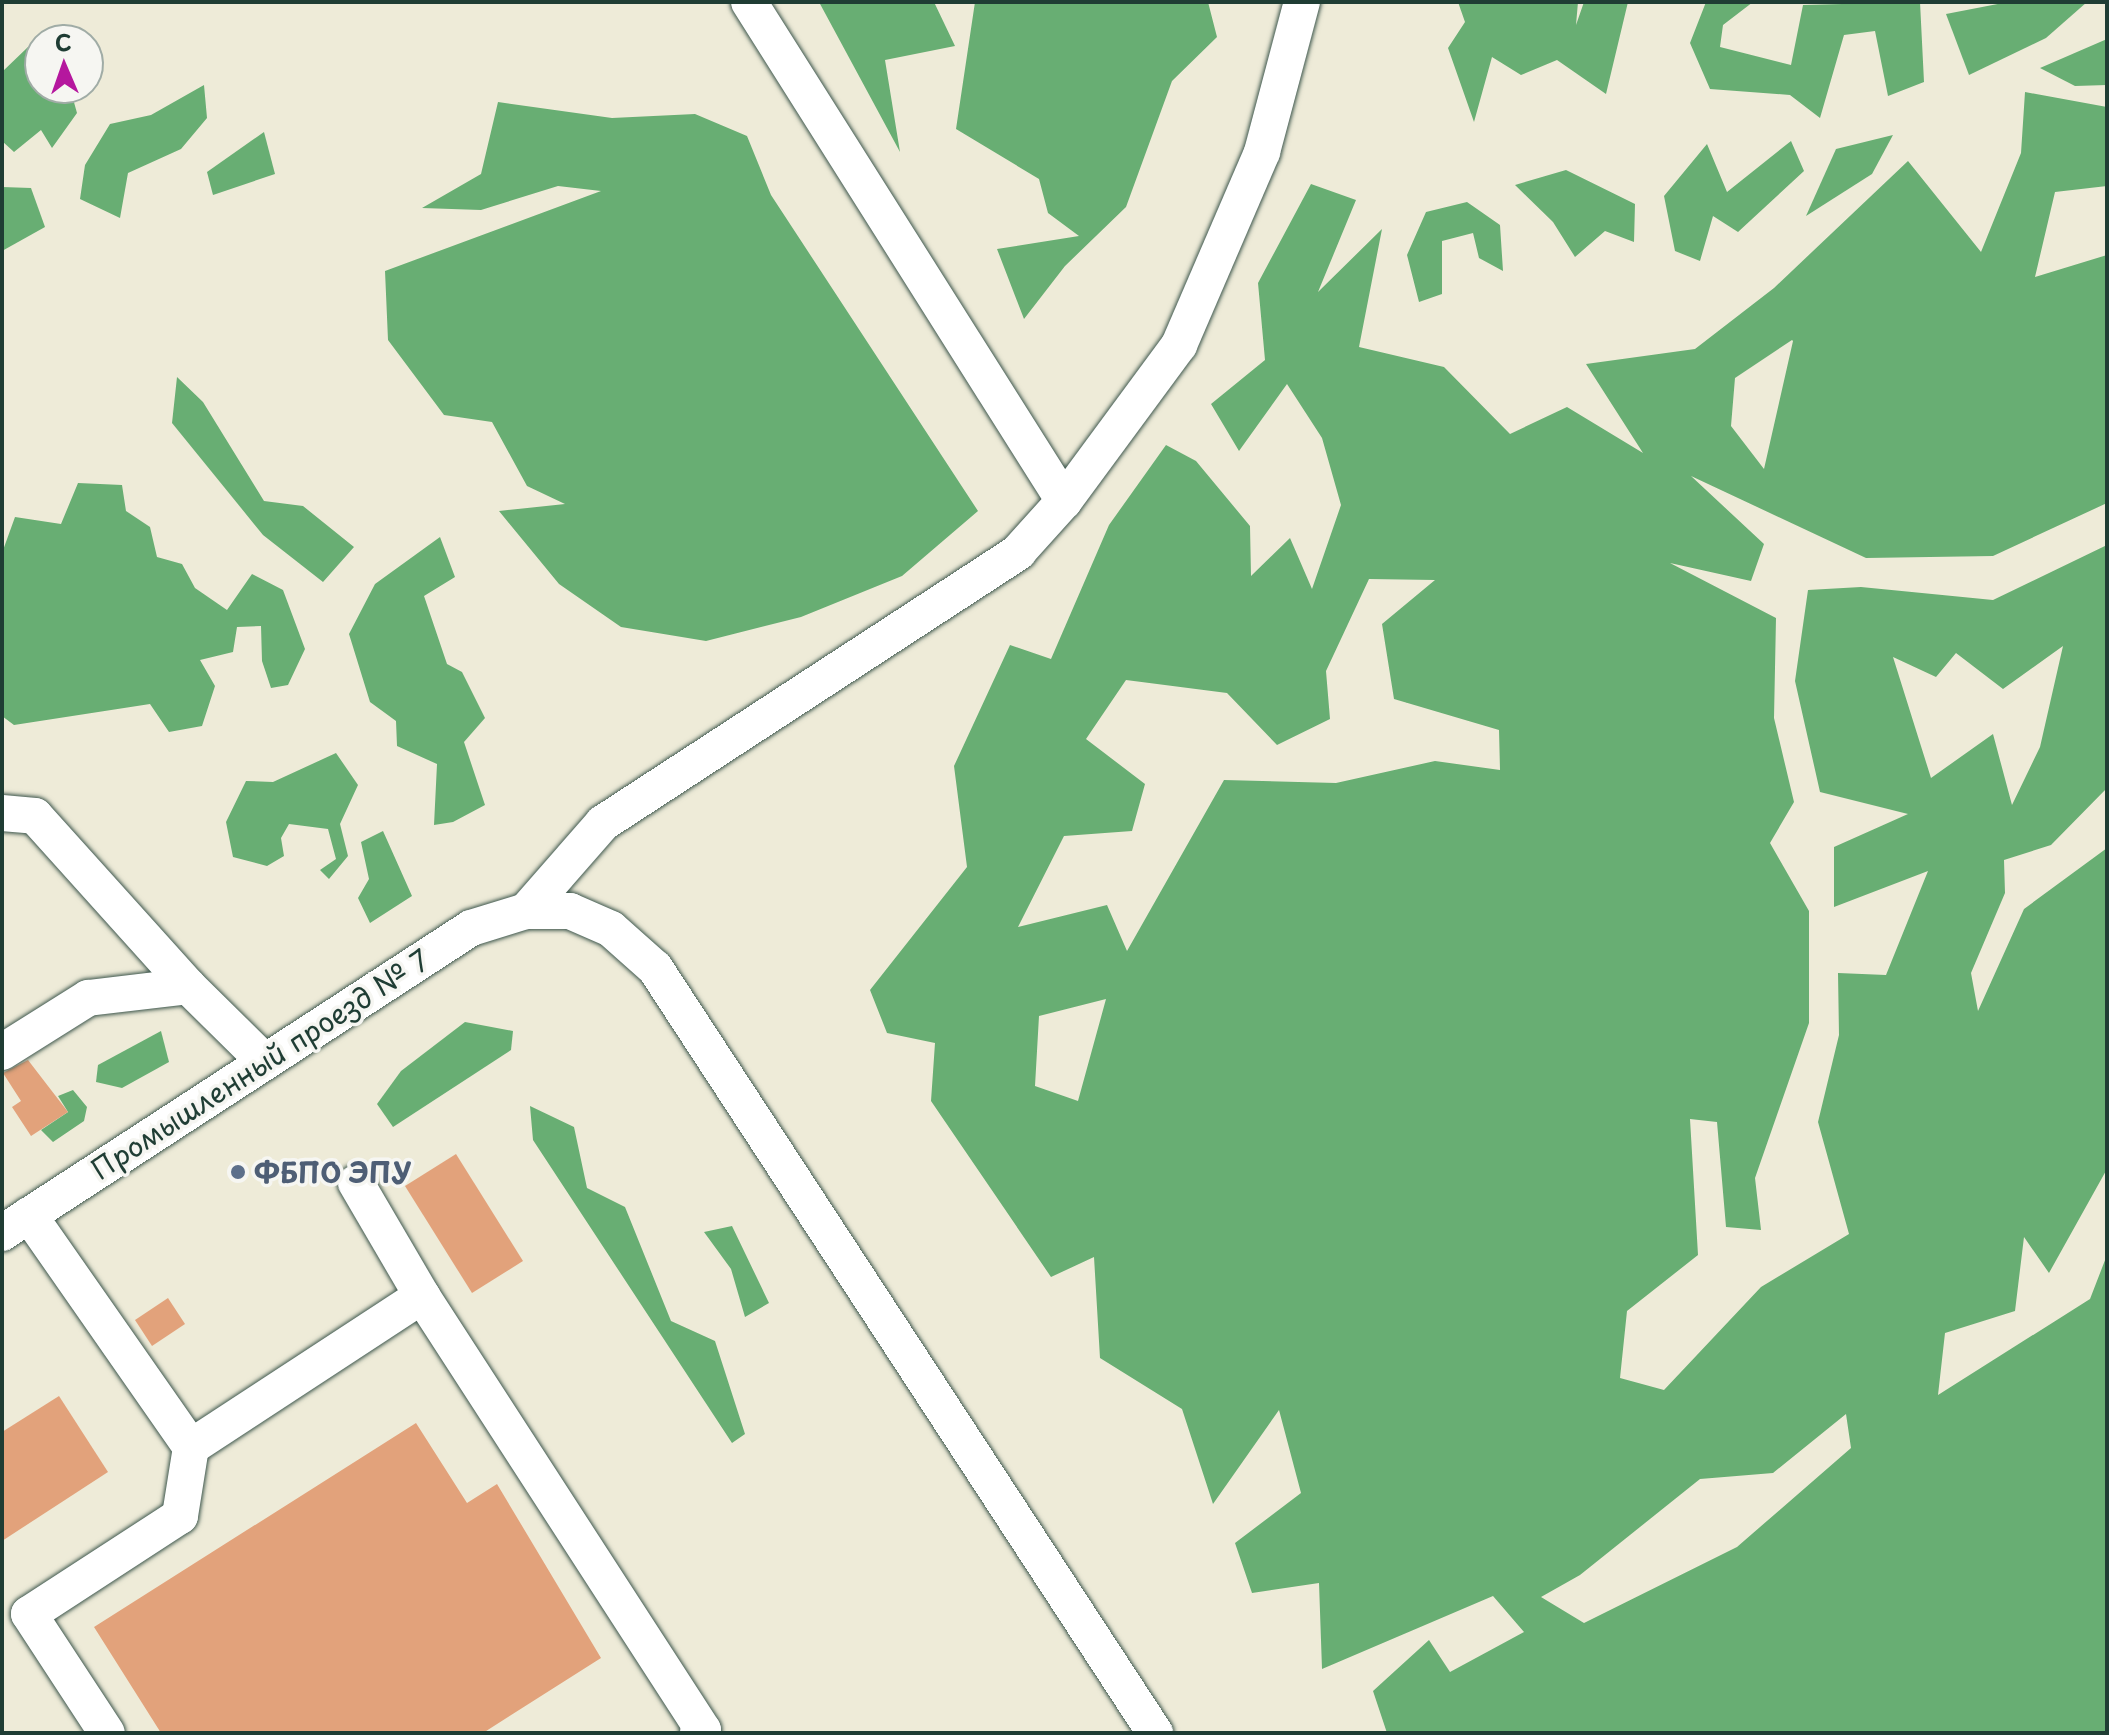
<!DOCTYPE html>
<html>
<head>
<meta charset="utf-8">
<style>
	body { margin:0 }
	#map { position:relative; width:2109px; height:1735px; overflow:hidden; background:#eeebd8; font-family:"Playpen Sans",sans-serif }
	div>[style] { position:absolute }
	.forest>* { inset:0; background:#68ae73 }
	.building>* { inset:0; background:#e2a27b }
	.roads { filter:drop-shadow(0 0 2px #3e574d) drop-shadow(0 0 2px #3e574d) }
	.minor>* { height:36px; margin:-18px; padding:0 18px; transform-origin:18px; border-radius:18px; background:#fff }
	.dots>* { width:22px; height:22px; translate:-50% -50%; box-sizing:border-box; border:4px solid #f6f6f2; border-radius:50% }
	span { translate:-50% -50%; white-space:nowrap; text-align:center; line-height:1.15; -webkit-text-stroke:7px #f6f6f2; paint-order:stroke }
	.street-label { font-size:28px; color:#1f3d34 }
	.service-label { font-size:28px; color:#4e5e75; font-weight:700 }
	.left { translate:0 -50%; text-align:left }
	.frame { position:absolute; inset:0; border:4px solid #1f3d34; pointer-events:none }
	.north { position:absolute; left:24px; top:24px; width:80px; height:80px; box-sizing:border-box; background:#f6f6f2; border:2px solid #a0aca6; border-radius:50%; rotate:358deg; font-size:22px; font-weight:700; line-height:32px; text-align:center; color:#1f3d34 }
	.north::after { content:''; display:block; margin:auto; width:28px; height:36px; background:#b5179e; clip-path:polygon(50% 0,100% 100%,50% 72%,0 100%) }
</style>
</head>
<body>
<div id="map">
	<div class="forest">
		<div style="clip-path:polygon(819px 2px,934px 2px,955px 46px,885px 60px,900px 152px)"></div>
		<div style="clip-path:polygon(975px 2px,1208px 2px,1217px 37px,1172px 81px,1126px 207px,1065px 266px,1024px 319px,997px 249px,1079px 236px,1048px 213px,1039px 179px,956px 129px)"></div>
		<div style="clip-path:polygon(1458px 2px,1578px 2px,1576px 25px,1584px 2px,1628px 2px,1606px 94px,1557px 60px,1521px 75px,1492px 57px,1474px 122px,1448px 48px,1465px 22px)"></div>
		<div style="clip-path:polygon(1706px 2px,1753px 2px,1723px 25px,1720px 47px,1791px 65px,1803px 5px,1920px 2px,1924px 82px,1888px 96px,1875px 31px,1844px 35px,1820px 118px,1790px 95px,1710px 89px,1690px 43px)"></div>
		<div style="clip-path:polygon(2008px 2px,2087px 2px,2046px 38px,1969px 75px,1946px 14px)"></div>
		<div style="clip-path:polygon(2107px 39px,2107px 85px,2075px 86px,2040px 68px)"></div>
		<div style="clip-path:polygon(28px 47px,40px 52px,40px 88px,70px 88px,77px 113px,52px 148px,41px 130px,14px 152px,2px 141px,2px 72px)"></div>
		<div style="clip-path:polygon(204px 85px,207px 118px,181px 149px,128px 173px,120px 218px,80px 199px,85px 165px,110px 124px,151px 115px)"></div>
		<div style="clip-path:polygon(evenodd,2025px 92px,2107px 107px,2107px 186px,2055px 192px,2035px 277px,2107px 255px,2107px 503px,1993px 556px,1866px 558px,1691px 476px,1764px 544px,1751px 581px,1670px 563px,1776px 618px,1774px 718px,1794px 802px,1770px 843px,1809px 911px,1809px 1023px,1755px 1178px,1761px 1230px,1726px 1227px,1717px 1122px,1690px 1119px,1698px 1255px,1627px 1311px,1620px 1378px,1664px 1390px,1761px 1287px,1849px 1234px,1818px 1122px,1839px 1035px,1838px 973px,1886px 975px,1928px 871px,1834px 907px,1834px 847px,1908px 814px,1820px 792px,1795px 681px,1808px 590px,1861px 587px,1993px 600px,2107px 545px,2107px 788px,2051px 845px,2004px 860px,2005px 893px,1971px 973px,1978px 1011px,2024px 909px,2107px 848px,2107px 1169px,2049px 1273px,2024px 1237px,2015px 1311px,1945px 1333px,1938px 1395px,2090px 1299px,2107px 1255px,2107px 1733px,1387px 1733px,1373px 1691px,1429px 1640px,1450px 1672px,1524px 1632px,1493px 1596px,1322px 1669px,1319px 1583px,1252px 1593px,1235px 1543px,1301px 1493px,1279px 1410px,1213px 1504px,1182px 1409px,1100px 1358px,1094px 1257px,1051px 1277px,931px 1101px,935px 1043px,887px 1033px,870px 990px,967px 867px,954px 766px,1010px 645px,1051px 659px,1109px 525px,1166px 445px,1196px 461px,1250px 526px,1251px 576px,1290px 538px,1312px 589px,1341px 505px,1322px 438px,1287px 384px,1239px 451px,1211px 404px,1265px 360px,1258px 283px,1311px 184px,1356px 200px,1318px 292px,1382px 229px,1359px 347px,1444px 367px,1510px 434px,1567px 407px,1643px 453px,1586px 364px,1695px 349px,1774px 288px,1908px 161px,1981px 252px,2021px 153px,2025px 92px,1792px 340px,1793px 341px,1764px 469px,1731px 426px,1735px 378px,1792px 340px,2025px 92px,1369px 579px,1435px 580px,1382px 624px,1394px 699px,1499px 730px,1500px 770px,1435px 761px,1336px 783px,1224px 780px,1127px 951px,1107px 905px,1018px 927px,1064px 836px,1132px 831px,1145px 784px,1086px 739px,1126px 680px,1227px 693px,1277px 745px,1330px 719px,1326px 671px,1369px 579px,2025px 92px,2063px 646px,2040px 747px,2012px 805px,1993px 734px,1931px 778px,1893px 657px,1936px 677px,1956px 653px,2003px 689px,2063px 646px,2025px 92px,1106px 999px,1078px 1101px,1035px 1086px,1039px 1016px,1106px 999px,2025px 92px,1846px 1414px,1851px 1448px,1737px 1547px,1584px 1623px,1541px 1597px,1580px 1575px,1700px 1479px,1773px 1473px,1846px 1414px)"></div>
		<div style="clip-path:polygon(498px 102px,612px 118px,695px 114px,747px 136px,771px 195px,978px 511px,902px 576px,801px 617px,706px 641px,621px 627px,559px 584px,499px 511px,565px 504px,527px 486px,492px 422px,444px 415px,388px 340px,385px 271px,601px 191px,558px 186px,481px 210px,422px 208px,481px 174px)"></div>
		<div style="clip-path:polygon(264px 132px,275px 174px,213px 195px,207px 172px)"></div>
		<div style="clip-path:polygon(1893px 135px,1872px 174px,1806px 216px,1836px 149px)"></div>
		<div style="clip-path:polygon(1791px 141px,1804px 171px,1738px 232px,1713px 216px,1700px 261px,1675px 251px,1664px 196px,1707px 144px,1727px 192px)"></div>
		<div style="clip-path:polygon(1566px 170px,1635px 204px,1634px 242px,1605px 231px,1575px 257px,1553px 222px,1515px 185px)"></div>
		<div style="clip-path:polygon(2px 187px,31px 188px,45px 227px,2px 251px)"></div>
		<div style="clip-path:polygon(1467px 202px,1500px 225px,1503px 271px,1479px 258px,1473px 233px,1442px 241px,1442px 294px,1419px 302px,1407px 255px,1426px 212px)"></div>
		<div style="clip-path:polygon(177px 377px,203px 402px,264px 501px,303px 506px,354px 547px,323px 582px,263px 535px,172px 423px)"></div>
		<div style="clip-path:polygon(78px 483px,122px 485px,126px 511px,150px 527px,157px 557px,182px 564px,195px 588px,227px 610px,252px 574px,283px 590px,305px 649px,288px 685px,271px 688px,262px 661px,261px 626px,237px 627px,233px 652px,200px 660px,215px 686px,202px 726px,169px 732px,150px 704px,14px 725px,2px 716px,2px 553px,15px 517px,61px 524px)"></div>
		<div style="clip-path:polygon(440px 537px,455px 577px,424px 596px,447px 664px,462px 672px,485px 718px,464px 742px,485px 805px,453px 822px,434px 825px,437px 764px,397px 746px,396px 721px,370px 702px,349px 634px,375px 584px)"></div>
		<div style="clip-path:polygon(336px 753px,358px 785px,340px 824px,348px 856px,329px 879px,320px 870px,336px 859px,328px 829px,289px 824px,281px 838px,284px 856px,267px 866px,233px 857px,226px 822px,246px 781px,273px 782px)"></div>
		<div style="clip-path:polygon(383px 831px,412px 896px,370px 923px,358px 898px,369px 879px,361px 842px)"></div>
		<div style="clip-path:polygon(465px 1022px,513px 1031px,511px 1050px,393px 1127px,377px 1104px,401px 1071px)"></div>
		<div style="clip-path:polygon(161px 1031px,169px 1062px,122px 1088px,96px 1082px,98px 1065px)"></div>
		<div style="clip-path:polygon(73px 1090px,87px 1107px,84px 1121px,53px 1142px,41px 1130px,68px 1112px,58px 1096px)"></div>
		<div style="clip-path:polygon(530px 1106px,574px 1127px,587px 1188px,625px 1207px,671px 1321px,715px 1341px,745px 1434px,732px 1443px,533px 1140px)"></div>
		<div style="clip-path:polygon(732px 1226px,769px 1303px,745px 1317px,731px 1269px,704px 1232px)"></div>
	</div>
	<div class="building">
		<div style="clip-path:polygon(28px 1060px,68px 1112px,31px 1136px,12px 1107px,21px 1101px,3px 1073px)"></div>
		<div style="clip-path:polygon(456px 1154px,523px 1261px,472px 1293px,405px 1186px)"></div>
		<div style="clip-path:polygon(168px 1298px,185px 1324px,152px 1346px,135px 1320px)"></div>
		<div style="clip-path:polygon(59px 1396px,108px 1472px,2px 1541px,2px 1432px)"></div>
		<div style="clip-path:polygon(416px 1423px,467px 1503px,497px 1484px,601px 1658px,483px 1733px,161px 1733px,94px 1627px)"></div>
	</div>
	<div class="roads">
		<div class="minor">
			<div style="left:1064px;top:501px;width:194px;rotate:-53.6deg"></div>
			<div style="left:1179px;top:345px;width:210px;rotate:-66.7deg"></div>
			<div style="left:1262px;top:152px;width:155px;rotate:-75.1deg"></div>
			<div style="left:2px;top:813px;width:33px;rotate:5deg"></div>
			<div style="left:35px;top:816px;width:229px;rotate:48deg"></div>
			<div style="left:526px;top:911px;width:117px;rotate:-48.8deg"></div>
			<div style="left:603px;top:823px;width:496px;rotate:-33.1deg"></div>
			<div style="left:1018px;top:552px;width:69px;rotate:-48deg"></div>
			<div style="left:1064px;top:501px;width:590px;rotate:-122.26deg"></div>
			<div style="left:2px;top:1052px;width:102px;rotate:-32.1deg"></div>
			<div style="left:88px;top:998px;width:101px;rotate:-6.8deg"></div>
			<div style="left:188px;top:986px;width:105px;rotate:44.6deg"></div>
			<div style="left:356px;top:1183px;width:131px;rotate:59.7deg"></div>
			<div style="left:422px;top:1296px;width:517px;rotate:57.08deg"></div>
			<div style="left:703px;top:1730px;width:6px;rotate:149deg"></div>
			<div style="left:29px;top:1215px;width:283px;rotate:55.1deg"></div>
			<div style="left:191px;top:1447px;width:70px;rotate:99.1deg"></div>
			<div style="left:180px;top:1516px;width:180px;rotate:147deg"></div>
			<div style="left:29px;top:1614px;width:142px;rotate:56.8deg"></div>
			<div style="left:2px;top:1233px;width:559px;rotate:-33.04deg"></div>
			<div style="left:471px;top:928px;width:58px;rotate:-17.2deg"></div>
			<div style="left:526px;top:911px;width:44px"></div>
			<div style="left:570px;top:911px;width:45px;rotate:23.7deg"></div>
			<div style="left:611px;top:929px;width:59px;rotate:41.6deg"></div>
			<div style="left:655px;top:968px;width:914px;rotate:56.83deg"></div>
			<div style="left:191px;top:1447px;width:276px;rotate:-33.2deg"></div>
		</div>
	</div>
	<div class="dots">
		<div style="left:238px;top:1172px;background:#5c6f8a"></div>
	</div>
	<div class="street-label">
		<span style="left:260px;top:1064px;rotate:-33deg">Промышленный проезд № 7</span>
	</div>
	<div class="service-label">
		<span class="left" style="left:254px;top:1172px">ФБПО ЭПУ</span>
	</div>
	<div class="frame"></div>
	<div class="north">С</div>
</div>
</body>
</html>
